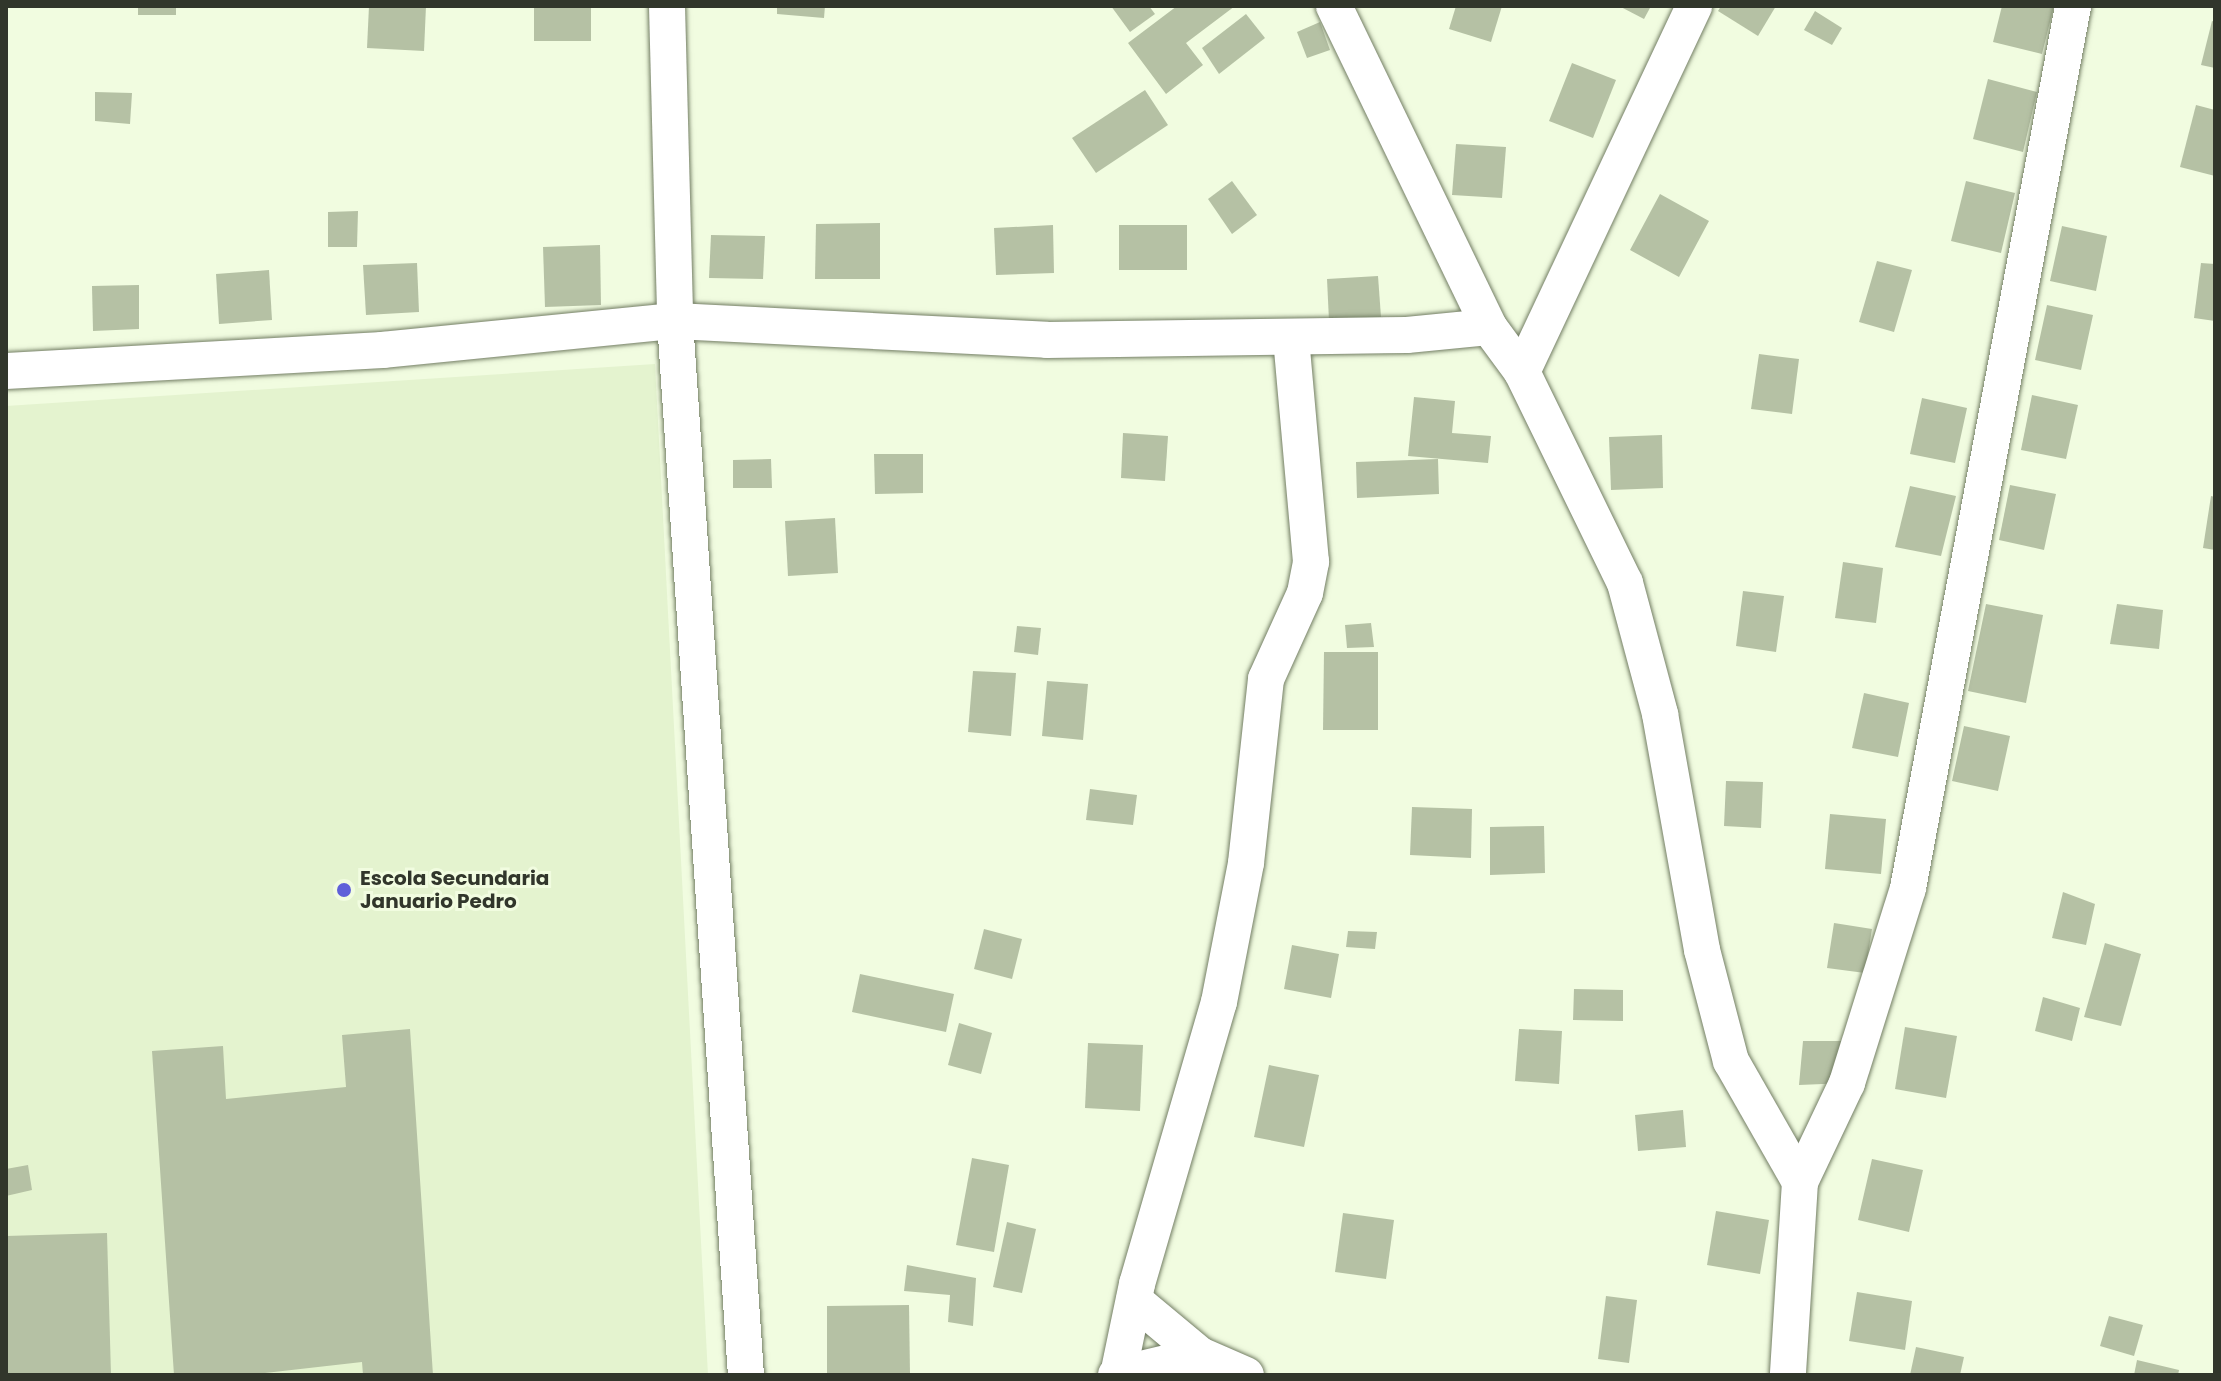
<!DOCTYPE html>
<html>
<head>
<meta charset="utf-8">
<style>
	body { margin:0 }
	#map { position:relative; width:2221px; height:1381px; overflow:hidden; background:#f1fce0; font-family:Poppins,sans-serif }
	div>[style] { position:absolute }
	.built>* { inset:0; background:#e4f3cf }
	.building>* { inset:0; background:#b5c1a4 }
	.roads { filter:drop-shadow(0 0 2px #737e64) drop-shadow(0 0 2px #737e64) }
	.street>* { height:36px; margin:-18px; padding:0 18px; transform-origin:18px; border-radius:18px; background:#fff }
	.dots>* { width:22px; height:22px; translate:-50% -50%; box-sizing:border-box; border:4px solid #f1fce0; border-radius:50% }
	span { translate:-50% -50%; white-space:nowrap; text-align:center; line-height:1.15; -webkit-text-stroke:6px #f1fce0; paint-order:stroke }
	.poi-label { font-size:20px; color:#31362b; font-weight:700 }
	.left { translate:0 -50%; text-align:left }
	.frame { position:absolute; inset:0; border:8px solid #31362b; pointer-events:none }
</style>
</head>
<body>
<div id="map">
	<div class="built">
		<div style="clip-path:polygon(655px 364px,708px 1375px,6px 1375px,6px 406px)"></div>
	</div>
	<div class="building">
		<div style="clip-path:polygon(138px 6px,176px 6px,176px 15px,138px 15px)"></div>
		<div style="clip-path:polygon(369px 6px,426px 6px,424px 51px,367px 48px)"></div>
		<div style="clip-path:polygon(534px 6px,591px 6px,591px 41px,534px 41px)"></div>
		<div style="clip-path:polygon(777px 6px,825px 6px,824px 18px,777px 14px)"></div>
		<div style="clip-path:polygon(1111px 6px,1149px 6px,1155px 14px,1130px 32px)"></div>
		<div style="clip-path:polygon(1177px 6px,1235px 6px,1186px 43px,1203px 65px,1166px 94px,1128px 43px)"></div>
		<div style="clip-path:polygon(1456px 6px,1502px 6px,1491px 42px,1449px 29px)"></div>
		<div style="clip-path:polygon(1619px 6px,1651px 6px,1644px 19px)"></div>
		<div style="clip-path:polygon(1721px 6px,1776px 6px,1758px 36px,1718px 11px)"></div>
		<div style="clip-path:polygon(2002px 6px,2054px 6px,2042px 54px,1993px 42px)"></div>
		<div style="clip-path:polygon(1815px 11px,1842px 28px,1832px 45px,1804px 30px)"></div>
		<div style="clip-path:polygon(1246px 14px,1265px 38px,1219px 74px,1202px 48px)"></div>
		<div style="clip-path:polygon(2212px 21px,2215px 22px,2215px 68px,2201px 65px)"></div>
		<div style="clip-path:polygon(1320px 22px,1330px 50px,1307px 58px,1297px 32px)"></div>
		<div style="clip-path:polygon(1572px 63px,1616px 80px,1593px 138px,1549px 121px)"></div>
		<div style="clip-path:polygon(1988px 79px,2037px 92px,2023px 152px,1973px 139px)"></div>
		<div style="clip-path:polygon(1145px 90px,1168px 125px,1096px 173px,1072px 138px)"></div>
		<div style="clip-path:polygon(95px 92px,132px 93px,130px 124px,95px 121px)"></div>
		<div style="clip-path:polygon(2196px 105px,2215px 110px,2215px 176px,2180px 167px)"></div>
		<div style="clip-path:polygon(1456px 144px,1506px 147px,1502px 198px,1452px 195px)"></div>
		<div style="clip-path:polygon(1232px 181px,1257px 215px,1232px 234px,1208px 199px)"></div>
		<div style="clip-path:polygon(1966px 181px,2015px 193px,2001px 253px,1951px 241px)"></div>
		<div style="clip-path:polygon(1660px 194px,1709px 221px,1679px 277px,1630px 250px)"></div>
		<div style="clip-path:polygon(358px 211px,357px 247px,328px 247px,328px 212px)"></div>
		<div style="clip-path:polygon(880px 223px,880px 279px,815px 279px,816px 224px)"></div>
		<div style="clip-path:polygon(1053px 225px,1054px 273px,996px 275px,994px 228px)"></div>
		<div style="clip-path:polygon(1119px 225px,1187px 225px,1187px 270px,1119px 270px)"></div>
		<div style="clip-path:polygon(2062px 226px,2107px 236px,2096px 291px,2050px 281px)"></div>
		<div style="clip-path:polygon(711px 235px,765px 236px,763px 279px,709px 278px)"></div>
		<div style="clip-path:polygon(600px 245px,601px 305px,545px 307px,543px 247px)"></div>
		<div style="clip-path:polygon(1877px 261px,1912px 270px,1894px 332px,1859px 322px)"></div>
		<div style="clip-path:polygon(417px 263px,419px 312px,366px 315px,363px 265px)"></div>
		<div style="clip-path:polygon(2201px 263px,2215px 264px,2215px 321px,2194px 318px)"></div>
		<div style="clip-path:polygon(269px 270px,272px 320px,219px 324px,216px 274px)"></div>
		<div style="clip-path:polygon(1378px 276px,1381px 317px,1329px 321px,1327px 279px)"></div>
		<div style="clip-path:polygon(139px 285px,139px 329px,93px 331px,92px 286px)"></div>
		<div style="clip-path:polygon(2047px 305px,2093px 315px,2081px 370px,2035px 360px)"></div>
		<div style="clip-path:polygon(1759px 354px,1799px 359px,1792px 414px,1751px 409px)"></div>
		<div style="clip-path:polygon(2032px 395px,2078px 405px,2066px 459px,2021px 450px)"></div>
		<div style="clip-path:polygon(1414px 397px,1455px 401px,1452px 433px,1491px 436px,1488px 463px,1408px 456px)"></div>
		<div style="clip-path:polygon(1922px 398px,1967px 408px,1955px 463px,1910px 454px)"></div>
		<div style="clip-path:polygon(1123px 433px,1168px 436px,1165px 481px,1121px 478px)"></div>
		<div style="clip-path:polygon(1662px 435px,1663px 488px,1611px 490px,1609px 437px)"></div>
		<div style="clip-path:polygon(874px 454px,923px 454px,923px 493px,875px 494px)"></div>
		<div style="clip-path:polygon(771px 459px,772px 488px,733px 488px,733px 460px)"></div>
		<div style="clip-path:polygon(1438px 459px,1439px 494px,1357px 498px,1356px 462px)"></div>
		<div style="clip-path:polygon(2010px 485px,2056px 494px,2044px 550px,1999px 540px)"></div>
		<div style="clip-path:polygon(1910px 486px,1956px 496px,1941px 556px,1895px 547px)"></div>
		<div style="clip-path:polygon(2211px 496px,2215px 497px,2215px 550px,2203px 548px)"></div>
		<div style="clip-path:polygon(835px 518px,838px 573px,788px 576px,785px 521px)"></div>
		<div style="clip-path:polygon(1843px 562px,1883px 568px,1876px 623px,1835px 618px)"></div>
		<div style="clip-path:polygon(1743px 591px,1784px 596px,1776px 652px,1736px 646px)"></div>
		<div style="clip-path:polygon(1986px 604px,2043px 615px,2026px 703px,1968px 691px)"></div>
		<div style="clip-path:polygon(2117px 604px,2163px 610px,2159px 649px,2110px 644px)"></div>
		<div style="clip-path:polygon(1371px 623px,1374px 647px,1347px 648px,1345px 625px)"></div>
		<div style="clip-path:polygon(1017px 626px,1041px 628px,1038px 655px,1014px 652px)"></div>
		<div style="clip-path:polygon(1324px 652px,1378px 652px,1378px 730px,1323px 730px)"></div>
		<div style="clip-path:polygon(973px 671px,1016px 673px,1011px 736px,968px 732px)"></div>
		<div style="clip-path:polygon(1047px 681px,1088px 684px,1083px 740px,1042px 736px)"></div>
		<div style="clip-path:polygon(1864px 693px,1909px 703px,1898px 757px,1852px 748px)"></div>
		<div style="clip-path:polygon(1964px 726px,2010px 736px,1998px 791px,1952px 781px)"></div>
		<div style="clip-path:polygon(1726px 781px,1763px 782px,1761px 828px,1724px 826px)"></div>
		<div style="clip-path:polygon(1090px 789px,1137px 795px,1133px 825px,1086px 820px)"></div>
		<div style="clip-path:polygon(1412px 807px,1472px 809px,1471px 858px,1410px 855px)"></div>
		<div style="clip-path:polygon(1830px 814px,1886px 819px,1881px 874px,1825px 869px)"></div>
		<div style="clip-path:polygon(1544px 826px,1545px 873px,1490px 875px,1490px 827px)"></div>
		<div style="clip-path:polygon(2063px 892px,2095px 904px,2086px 945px,2052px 938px)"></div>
		<div style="clip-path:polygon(1834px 923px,1872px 929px,1865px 973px,1827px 968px)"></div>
		<div style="clip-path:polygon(984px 929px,1022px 939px,1012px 979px,974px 969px)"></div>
		<div style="clip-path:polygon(1348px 931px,1377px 932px,1375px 949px,1346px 947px)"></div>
		<div style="clip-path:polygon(2105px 943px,2141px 954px,2121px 1026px,2084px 1017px)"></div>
		<div style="clip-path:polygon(1292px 945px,1339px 954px,1331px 998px,1284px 989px)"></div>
		<div style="clip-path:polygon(860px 974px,954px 994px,946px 1032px,852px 1012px)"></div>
		<div style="clip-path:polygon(1574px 989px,1623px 990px,1623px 1021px,1573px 1020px)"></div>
		<div style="clip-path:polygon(2043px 997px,2080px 1008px,2072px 1041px,2035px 1031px)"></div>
		<div style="clip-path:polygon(959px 1023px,992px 1033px,981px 1074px,948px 1065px)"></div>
		<div style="clip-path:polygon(1905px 1027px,1957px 1036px,1946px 1098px,1895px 1089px)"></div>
		<div style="clip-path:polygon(410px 1029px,433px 1375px,363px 1375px,362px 1362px,248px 1375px,174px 1375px,152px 1051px,223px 1046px,226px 1099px,346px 1087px,342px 1035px)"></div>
		<div style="clip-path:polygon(1519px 1029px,1562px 1031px,1559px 1084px,1515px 1081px)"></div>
		<div style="clip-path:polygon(1803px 1041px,1844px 1041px,1847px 1083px,1799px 1085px)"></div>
		<div style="clip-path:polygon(1088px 1043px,1143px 1045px,1140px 1111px,1085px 1108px)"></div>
		<div style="clip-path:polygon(1269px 1065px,1319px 1075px,1304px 1147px,1254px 1137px)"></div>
		<div style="clip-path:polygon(1683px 1110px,1686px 1147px,1638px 1151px,1635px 1115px)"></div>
		<div style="clip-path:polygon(972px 1158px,1009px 1165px,994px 1252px,956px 1245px)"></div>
		<div style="clip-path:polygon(1872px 1159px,1923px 1170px,1909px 1232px,1858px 1220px)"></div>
		<div style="clip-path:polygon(28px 1165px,32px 1190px,6px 1196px,6px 1169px)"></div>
		<div style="clip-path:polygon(1716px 1211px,1769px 1220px,1760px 1274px,1707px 1265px)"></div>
		<div style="clip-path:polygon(1343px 1213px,1394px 1220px,1386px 1279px,1335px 1272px)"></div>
		<div style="clip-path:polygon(1007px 1222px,1036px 1229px,1022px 1293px,993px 1287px)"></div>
		<div style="clip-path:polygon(107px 1233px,111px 1375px,6px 1375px,6px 1236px)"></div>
		<div style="clip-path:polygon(907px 1265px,976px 1278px,973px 1326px,948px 1322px,950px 1295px,904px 1291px)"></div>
		<div style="clip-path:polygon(1857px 1292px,1912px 1301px,1905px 1350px,1849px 1341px)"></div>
		<div style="clip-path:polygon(1606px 1296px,1637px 1300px,1629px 1363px,1598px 1359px)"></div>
		<div style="clip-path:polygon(909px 1305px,910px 1374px,827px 1375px,827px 1306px)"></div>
		<div style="clip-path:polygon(2109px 1316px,2143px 1325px,2134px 1356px,2100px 1346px)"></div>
		<div style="clip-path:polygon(1916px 1347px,1964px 1357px,1960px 1375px,1910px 1375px)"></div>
		<div style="clip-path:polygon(2137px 1360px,2179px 1370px,2178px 1375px,2134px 1375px)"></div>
	</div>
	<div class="roads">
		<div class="street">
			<div style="left:667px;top:6px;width:315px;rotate:88.5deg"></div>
			<div style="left:675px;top:321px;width:1056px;rotate:86.15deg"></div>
			<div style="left:1334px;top:6px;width:356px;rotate:64.2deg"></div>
			<div style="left:1489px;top:327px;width:56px;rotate:53.7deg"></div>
			<div style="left:1522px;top:372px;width:235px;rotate:64deg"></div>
			<div style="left:1625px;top:583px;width:136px;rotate:75deg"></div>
			<div style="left:1660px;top:714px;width:240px;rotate:79.9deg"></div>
			<div style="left:1702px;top:950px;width:115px;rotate:75.4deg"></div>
			<div style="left:1731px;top:1061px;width:139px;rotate:60.3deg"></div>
			<div style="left:1800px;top:1182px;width:193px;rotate:93.6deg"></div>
			<div style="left:6px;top:371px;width:377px;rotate:-3.2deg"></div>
			<div style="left:382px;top:350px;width:294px;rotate:-5.7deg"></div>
			<div style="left:675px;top:321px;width:372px;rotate:2.9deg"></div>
			<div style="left:1047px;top:340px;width:360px;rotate:-0.8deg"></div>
			<div style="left:1407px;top:335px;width:82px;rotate:-5.6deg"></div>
			<div style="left:1522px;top:372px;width:404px;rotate:-64.8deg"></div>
			<div style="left:1800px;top:1182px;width:110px;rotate:-64.6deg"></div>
			<div style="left:1847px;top:1083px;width:204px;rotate:-72.6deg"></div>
			<div style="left:1908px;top:888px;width:897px;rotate:-79.4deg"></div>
			<div style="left:1134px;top:1300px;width:86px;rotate:39.8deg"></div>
			<div style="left:1200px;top:1355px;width:50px;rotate:23.5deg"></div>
			<div style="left:1116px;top:1375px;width:86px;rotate:-13.4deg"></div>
			<div style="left:1118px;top:1375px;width:93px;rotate:-78.2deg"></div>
			<div style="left:1137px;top:1284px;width:294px;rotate:-73.8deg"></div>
			<div style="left:1219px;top:1002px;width:142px;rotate:-79deg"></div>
			<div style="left:1246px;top:863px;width:185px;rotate:-83.8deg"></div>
			<div style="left:1266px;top:679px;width:94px;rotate:-65.6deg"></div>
			<div style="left:1305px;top:593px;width:32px;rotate:-79deg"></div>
			<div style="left:1311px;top:562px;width:226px;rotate:-95.1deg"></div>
		</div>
	</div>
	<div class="dots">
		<div style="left:344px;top:890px;background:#5f60d9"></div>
	</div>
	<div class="poi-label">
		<span class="left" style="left:360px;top:890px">Escola Secundaria<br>Januario Pedro</span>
	</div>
	<div class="frame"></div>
</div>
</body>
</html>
